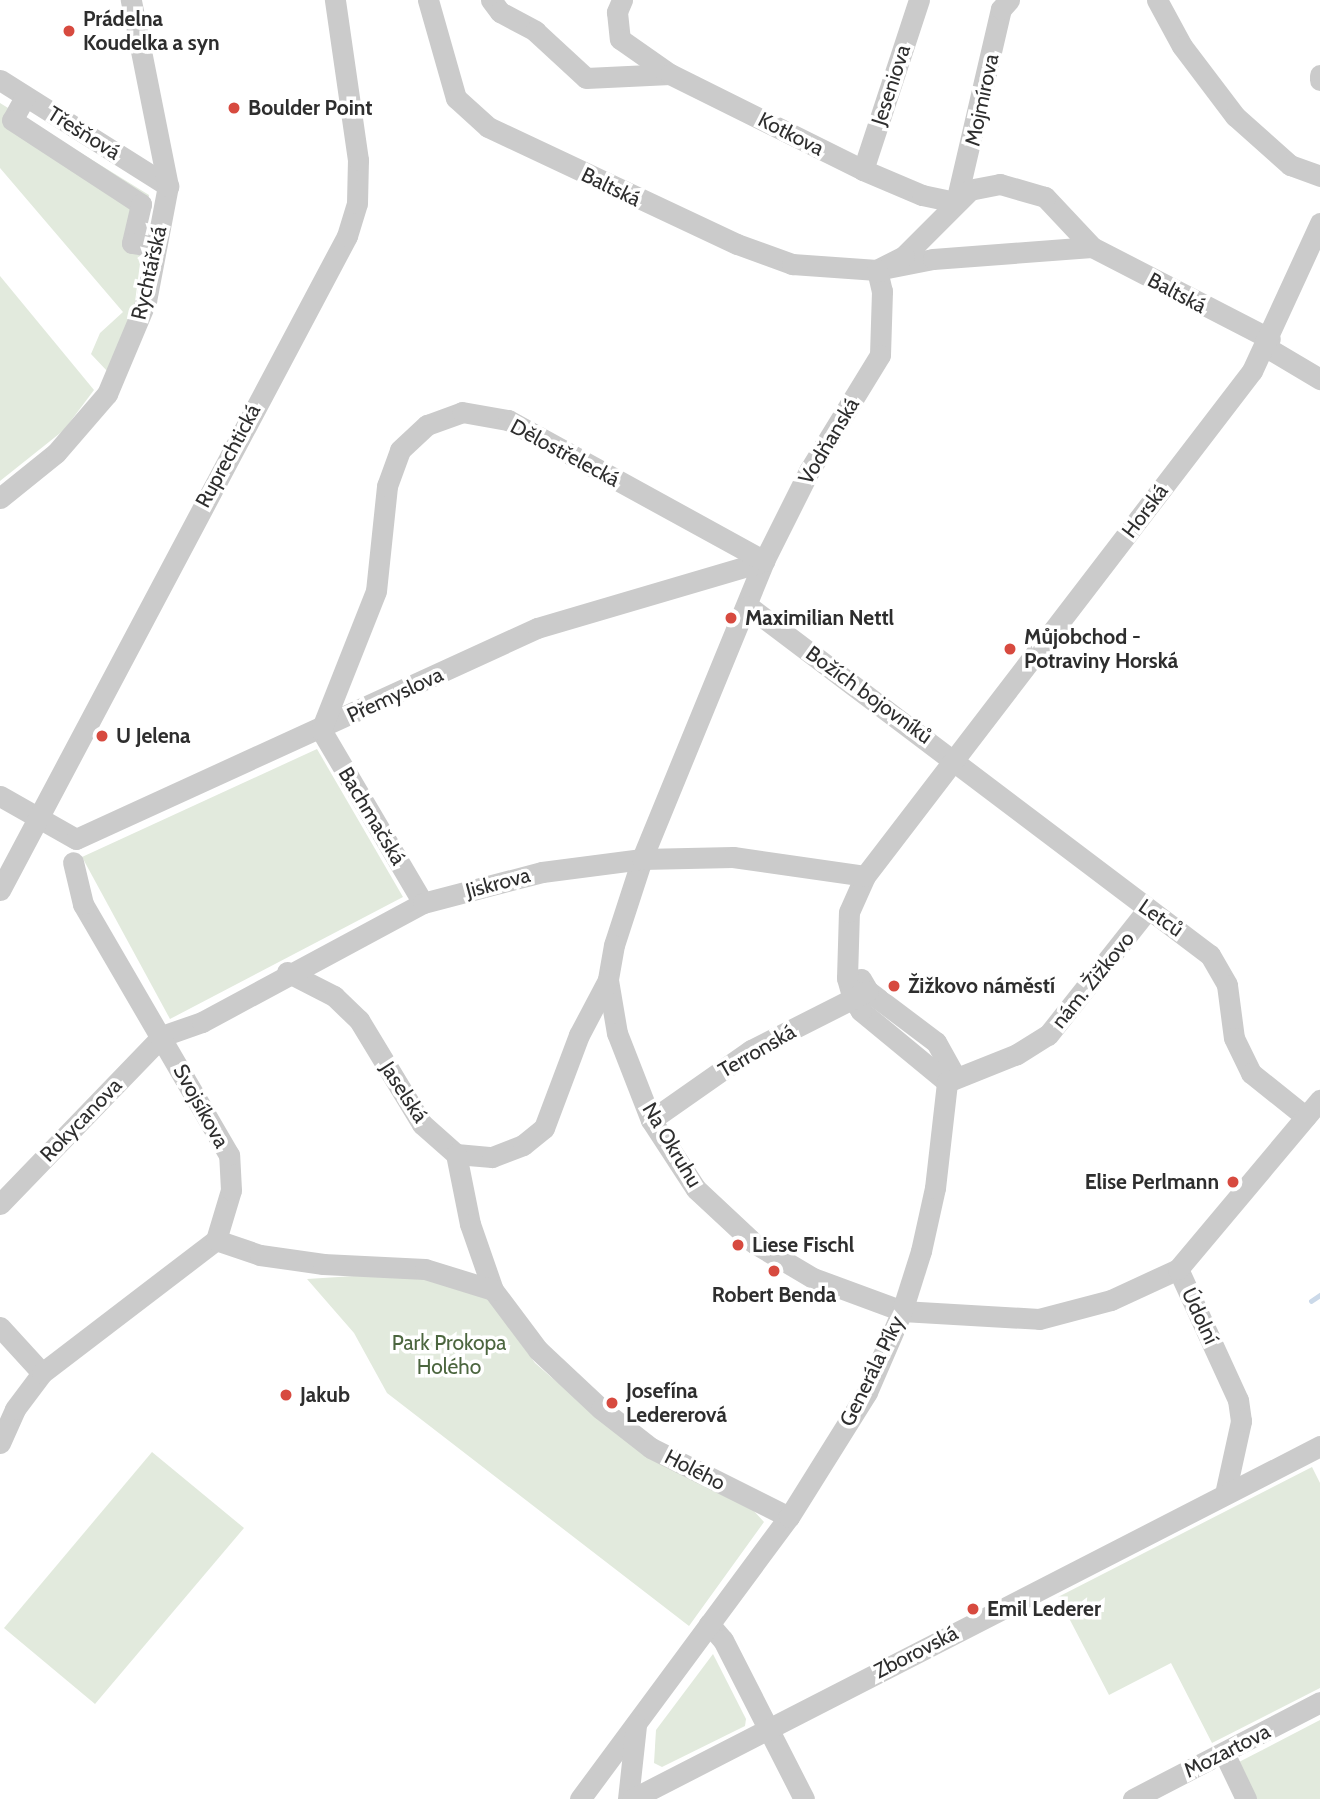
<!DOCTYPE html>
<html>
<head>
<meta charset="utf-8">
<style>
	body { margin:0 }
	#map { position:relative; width:1320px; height:1799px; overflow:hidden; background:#fff; font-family:Cabin,sans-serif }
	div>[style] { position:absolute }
	.green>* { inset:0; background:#e2eadd }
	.stream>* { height:4.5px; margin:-2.25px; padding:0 2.25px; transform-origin:2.25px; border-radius:2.25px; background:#cbd9e9 }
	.minor>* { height:21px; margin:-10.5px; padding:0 10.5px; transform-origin:10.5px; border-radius:10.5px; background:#cbcbcb }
	.dots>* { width:19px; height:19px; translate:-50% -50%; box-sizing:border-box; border:4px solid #fff; border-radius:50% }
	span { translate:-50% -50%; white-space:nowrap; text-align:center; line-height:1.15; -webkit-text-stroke:7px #fff; paint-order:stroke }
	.poi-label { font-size:21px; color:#2e2e2e; font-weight:700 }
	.left { translate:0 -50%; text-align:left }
	.right { translate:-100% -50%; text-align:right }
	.street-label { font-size:21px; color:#2e2e2e }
	.park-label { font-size:21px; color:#4c663f }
</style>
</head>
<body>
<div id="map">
	<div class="green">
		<div style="clip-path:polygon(0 103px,149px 195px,135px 302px,108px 372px,91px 354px,100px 333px,123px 312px,0 168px)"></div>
		<div style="clip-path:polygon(0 276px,94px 390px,64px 430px,0 481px)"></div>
		<div style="clip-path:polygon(317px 749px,403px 897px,170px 1019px,82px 857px)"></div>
		<div style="clip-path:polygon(417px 1272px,484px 1292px,535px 1363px,551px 1377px,634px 1443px,753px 1510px,764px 1522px,689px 1626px,387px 1393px,354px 1333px,307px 1279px)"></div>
		<div style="clip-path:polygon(152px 1452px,244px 1528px,95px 1704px,4px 1628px)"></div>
		<div style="clip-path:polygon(1312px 1467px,1320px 1483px,1320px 1688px,1212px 1743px,1171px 1663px,1109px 1695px,1058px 1597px)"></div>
		<div style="clip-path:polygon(713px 1654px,746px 1719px,745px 1726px,662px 1767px,654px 1763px,656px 1730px)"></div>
		<div style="clip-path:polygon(1320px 1720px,1320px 1799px,1257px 1799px,1239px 1762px)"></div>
	</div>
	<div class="stream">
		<div style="left:1311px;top:1301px;width:11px;rotate:-34deg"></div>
	</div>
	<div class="minor">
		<div style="left:428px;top:0;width:102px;rotate:74.1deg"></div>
		<div style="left:456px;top:98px;width:43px;rotate:42.2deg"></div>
		<div style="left:488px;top:127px;width:275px;rotate:25.2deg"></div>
		<div style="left:737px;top:244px;width:59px;rotate:20deg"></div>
		<div style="left:792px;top:264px;width:85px;rotate:4deg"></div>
		<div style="left:877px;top:270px;width:57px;rotate:-11.1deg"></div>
		<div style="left:933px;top:259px;width:159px;rotate:-4.3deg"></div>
		<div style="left:1092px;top:247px;width:200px;rotate:27.3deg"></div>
		<div style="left:491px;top:0;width:15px;rotate:53deg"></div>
		<div style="left:500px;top:12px;width:40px;rotate:28deg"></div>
		<div style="left:535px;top:31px;width:69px;rotate:42.7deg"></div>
		<div style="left:586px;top:78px;width:84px;rotate:-2.7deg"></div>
		<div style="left:622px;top:0;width:13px;rotate:113deg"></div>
		<div style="left:617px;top:12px;width:27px;rotate:84deg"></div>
		<div style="left:620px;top:39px;width:61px;rotate:35deg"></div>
		<div style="left:670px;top:74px;width:216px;rotate:26.4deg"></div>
		<div style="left:863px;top:170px;width:64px;rotate:23deg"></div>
		<div style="left:922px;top:195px;width:35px;rotate:12deg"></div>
		<div style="left:1157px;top:0;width:52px;rotate:61.5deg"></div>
		<div style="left:1182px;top:46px;width:88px;rotate:52.9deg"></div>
		<div style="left:1235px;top:116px;width:74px;rotate:41.7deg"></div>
		<div style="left:1290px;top:165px;width:32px;rotate:20deg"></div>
		<div style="left:1320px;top:75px;width:5px;rotate:90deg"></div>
		<div style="left:0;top:80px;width:199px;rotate:32.2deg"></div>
		<div style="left:25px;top:97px;width:26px;rotate:119deg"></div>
		<div style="left:12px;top:120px;width:154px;rotate:33.1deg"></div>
		<div style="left:141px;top:204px;width:40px;rotate:103deg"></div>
		<div style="left:132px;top:243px;width:24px;rotate:9deg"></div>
		<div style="left:863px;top:170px;width:179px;rotate:-71.8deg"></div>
		<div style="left:956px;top:202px;width:198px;rotate:-76.9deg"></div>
		<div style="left:1001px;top:9px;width:12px;rotate:-48deg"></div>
		<div style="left:1092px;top:247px;width:69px;rotate:-133.2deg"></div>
		<div style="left:1045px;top:197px;width:47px;rotate:-163.9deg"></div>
		<div style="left:1000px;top:184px;width:31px;rotate:169deg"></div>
		<div style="left:970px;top:190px;width:93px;rotate:135deg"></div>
		<div style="left:904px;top:256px;width:30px;rotate:153deg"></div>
		<div style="left:877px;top:270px;width:22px;rotate:77deg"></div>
		<div style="left:882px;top:291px;width:64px;rotate:91.8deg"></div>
		<div style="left:880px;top:355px;width:136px;rotate:121.5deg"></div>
		<div style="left:809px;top:471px;width:101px;rotate:116.6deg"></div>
		<div style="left:764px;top:561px;width:322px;rotate:112.3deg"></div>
		<div style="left:642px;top:859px;width:90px;rotate:108deg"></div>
		<div style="left:614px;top:945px;width:36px;rotate:100deg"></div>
		<div style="left:608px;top:980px;width:54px;rotate:80.4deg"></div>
		<div style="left:617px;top:1033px;width:93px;rotate:68.7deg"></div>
		<div style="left:651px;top:1120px;width:82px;rotate:56.9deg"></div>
		<div style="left:696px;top:1189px;width:79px;rotate:43deg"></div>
		<div style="left:754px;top:1243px;width:69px;rotate:30.7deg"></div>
		<div style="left:813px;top:1278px;width:95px;rotate:20.3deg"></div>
		<div style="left:902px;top:1311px;width:137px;rotate:3.3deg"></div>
		<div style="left:1039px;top:1319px;width:74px;rotate:-14.8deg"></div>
		<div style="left:1111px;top:1300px;width:74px;rotate:-24.8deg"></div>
		<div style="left:1266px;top:347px;width:63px;rotate:30.7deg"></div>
		<div style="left:0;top:498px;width:72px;rotate:-38.8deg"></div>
		<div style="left:56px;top:453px;width:78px;rotate:-49.2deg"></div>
		<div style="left:107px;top:394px;width:101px;rotate:-67.2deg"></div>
		<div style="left:146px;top:301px;width:117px;rotate:-79.2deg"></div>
		<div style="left:168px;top:186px;width:190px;rotate:-101.3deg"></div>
		<div style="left:748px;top:606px;width:579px;rotate:37.07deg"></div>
		<div style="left:1210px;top:955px;width:34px;rotate:60deg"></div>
		<div style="left:1227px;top:985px;width:53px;rotate:82.5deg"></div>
		<div style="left:1234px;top:1038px;width:39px;rotate:64deg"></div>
		<div style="left:1251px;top:1073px;width:70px;rotate:38.7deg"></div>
		<div style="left:0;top:796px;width:87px;rotate:29.5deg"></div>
		<div style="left:76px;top:839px;width:507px;rotate:-24.59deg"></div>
		<div style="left:537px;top:628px;width:237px;rotate:-16.4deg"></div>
		<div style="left:0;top:890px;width:740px;rotate:-62.05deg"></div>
		<div style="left:347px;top:236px;width:34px;rotate:-73deg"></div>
		<div style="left:357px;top:203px;width:43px;rotate:-88.7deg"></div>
		<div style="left:358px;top:160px;width:162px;rotate:-98.2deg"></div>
		<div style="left:423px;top:903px;width:201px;rotate:-120.5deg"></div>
		<div style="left:321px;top:730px;width:149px;rotate:-68.4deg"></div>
		<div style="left:376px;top:591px;width:106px;rotate:-84deg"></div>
		<div style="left:387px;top:486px;width:38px;rotate:-70deg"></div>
		<div style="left:400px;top:450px;width:37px;rotate:-43deg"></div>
		<div style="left:427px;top:425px;width:37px;rotate:-20deg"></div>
		<div style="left:462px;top:412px;width:47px;rotate:9.9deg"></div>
		<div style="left:508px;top:420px;width:292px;rotate:28.8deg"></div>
		<div style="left:287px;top:972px;width:53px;rotate:27.1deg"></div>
		<div style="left:334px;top:996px;width:35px;rotate:44deg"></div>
		<div style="left:359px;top:1020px;width:122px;rotate:58.8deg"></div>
		<div style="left:422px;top:1124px;width:45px;rotate:41.4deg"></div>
		<div style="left:456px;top:1154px;width:36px;rotate:5deg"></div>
		<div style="left:492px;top:1157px;width:33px;rotate:-21deg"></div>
		<div style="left:523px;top:1145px;width:27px;rotate:-39deg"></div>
		<div style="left:544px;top:1128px;width:99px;rotate:-69.4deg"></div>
		<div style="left:579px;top:1035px;width:62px;rotate:-62.2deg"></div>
		<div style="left:861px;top:979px;width:14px;rotate:60deg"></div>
		<div style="left:868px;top:991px;width:85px;rotate:36.9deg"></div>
		<div style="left:936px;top:1042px;width:39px;rotate:61deg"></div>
		<div style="left:947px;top:1082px;width:112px;rotate:-140.5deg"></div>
		<div style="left:861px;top:1011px;width:14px;rotate:-124deg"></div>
		<div style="left:853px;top:999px;width:22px;rotate:-106deg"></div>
		<div style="left:847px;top:978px;width:66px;rotate:-88.3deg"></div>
		<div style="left:849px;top:912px;width:39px;rotate:-66deg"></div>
		<div style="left:865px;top:876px;width:636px;rotate:-52.54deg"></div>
		<div style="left:1252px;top:371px;width:163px;rotate:-65.3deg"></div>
		<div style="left:947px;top:1082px;width:75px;rotate:-21.8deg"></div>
		<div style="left:1017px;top:1054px;width:36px;rotate:-32deg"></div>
		<div style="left:1048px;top:1035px;width:159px;rotate:-51.6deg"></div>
		<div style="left:651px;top:1120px;width:122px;rotate:-35deg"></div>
		<div style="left:751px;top:1050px;width:131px;rotate:-26.8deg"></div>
		<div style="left:456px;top:1154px;width:71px;rotate:78.7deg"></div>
		<div style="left:470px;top:1224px;width:70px;rotate:70.8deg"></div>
		<div style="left:493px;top:1290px;width:75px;rotate:53.1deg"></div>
		<div style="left:538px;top:1350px;width:86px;rotate:43.1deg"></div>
		<div style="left:601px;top:1409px;width:63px;rotate:38deg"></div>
		<div style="left:651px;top:1448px;width:154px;rotate:26.6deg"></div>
		<div style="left:0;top:1204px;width:233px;rotate:-46deg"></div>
		<div style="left:162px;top:1036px;width:42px;rotate:-19.3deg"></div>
		<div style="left:202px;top:1022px;width:251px;rotate:-28.3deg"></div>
		<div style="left:423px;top:903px;width:123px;rotate:-14.6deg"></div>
		<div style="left:542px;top:872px;width:101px;rotate:-7.4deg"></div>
		<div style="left:642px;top:859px;width:91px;rotate:-1.3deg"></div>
		<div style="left:733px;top:857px;width:133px;rotate:8.2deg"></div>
		<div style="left:216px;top:1240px;width:46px;rotate:18.8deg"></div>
		<div style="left:260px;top:1255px;width:64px;rotate:8.1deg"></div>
		<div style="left:323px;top:1264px;width:102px;rotate:2.8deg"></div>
		<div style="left:425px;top:1269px;width:71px;rotate:17.2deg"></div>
		<div style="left:0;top:1327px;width:62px;rotate:47.6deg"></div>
		<div style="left:0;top:1443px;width:37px;rotate:-66deg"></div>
		<div style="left:15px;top:1409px;width:45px;rotate:-53.1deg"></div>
		<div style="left:42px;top:1373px;width:219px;rotate:-37.4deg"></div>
		<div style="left:216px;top:1240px;width:52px;rotate:-73.3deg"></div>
		<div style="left:231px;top:1190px;width:35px;rotate:-93deg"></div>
		<div style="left:229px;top:1155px;width:290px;rotate:-120.2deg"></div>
		<div style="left:83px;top:904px;width:43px;rotate:-103.4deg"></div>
		<div style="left:1225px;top:1494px;width:75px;rotate:-77.6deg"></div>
		<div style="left:1241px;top:1421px;width:21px;rotate:-98deg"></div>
		<div style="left:1238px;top:1400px;width:144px;rotate:-114.6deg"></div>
		<div style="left:1178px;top:1269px;width:221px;rotate:-50deg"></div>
		<div style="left:709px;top:1624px;width:21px;rotate:49deg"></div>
		<div style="left:723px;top:1640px;width:178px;rotate:63deg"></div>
		<div style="left:1224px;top:1753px;width:51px;rotate:64.4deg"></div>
		<div style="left:580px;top:1799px;width:351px;rotate:-53.5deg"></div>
		<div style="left:789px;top:1517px;width:147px;rotate:-58deg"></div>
		<div style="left:867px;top:1392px;width:88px;rotate:-66.6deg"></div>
		<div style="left:902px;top:1311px;width:63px;rotate:-72.4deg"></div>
		<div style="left:921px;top:1251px;width:65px;rotate:-77.5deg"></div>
		<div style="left:935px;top:1188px;width:107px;rotate:-83.5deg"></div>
		<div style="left:628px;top:1799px;width:74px;rotate:-83.8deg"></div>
		<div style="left:632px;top:1799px;width:773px;rotate:-27.16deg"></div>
		<div style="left:1133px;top:1799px;width:211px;rotate:-27.4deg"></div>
	</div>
	<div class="dots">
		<div style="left:69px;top:31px;background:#d74a3f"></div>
		<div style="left:234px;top:108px;background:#d74a3f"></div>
		<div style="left:731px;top:618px;background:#d74a3f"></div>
		<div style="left:1010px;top:649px;background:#d74a3f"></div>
		<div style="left:102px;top:736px;background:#d74a3f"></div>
		<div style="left:894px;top:986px;background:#d74a3f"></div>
		<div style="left:1233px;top:1182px;background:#d74a3f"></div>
		<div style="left:738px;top:1245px;background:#d74a3f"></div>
		<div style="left:774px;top:1271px;background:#d74a3f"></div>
		<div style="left:286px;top:1395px;background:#d74a3f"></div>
		<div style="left:612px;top:1403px;background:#d74a3f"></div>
		<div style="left:973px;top:1609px;background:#d74a3f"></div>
	</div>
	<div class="poi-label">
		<span class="left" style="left:83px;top:31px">Prádelna<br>Koudelka a syn</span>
		<span class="left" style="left:248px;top:108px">Boulder Point</span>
		<span class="left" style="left:745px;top:618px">Maximilian Nettl</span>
		<span class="left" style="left:1024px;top:649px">Můjobchod -<br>Potraviny Horská</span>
		<span class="left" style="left:116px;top:736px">U Jelena</span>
		<span class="left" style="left:908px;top:986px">Žižkovo náměstí</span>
		<span class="right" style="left:1219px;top:1182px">Elise Perlmann</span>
		<span class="left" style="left:752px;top:1245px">Liese Fischl</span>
		<span style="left:774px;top:1295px">Robert Benda</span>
		<span class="left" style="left:626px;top:1403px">Josefína<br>Ledererová</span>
		<span class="left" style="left:300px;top:1395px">Jakub</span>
		<span class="left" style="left:987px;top:1609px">Emil Lederer</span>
	</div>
	<div class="street-label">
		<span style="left:891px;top:85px;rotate:-72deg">Jeseniova</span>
		<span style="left:982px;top:100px;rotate:-78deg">Mojmírova</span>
		<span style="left:84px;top:133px;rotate:32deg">Třešňová</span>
		<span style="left:791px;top:134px;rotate:27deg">Kotkova</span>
		<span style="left:611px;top:187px;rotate:26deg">Baltská</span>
		<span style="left:149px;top:273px;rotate:-77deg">Rychtářská</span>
		<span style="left:1177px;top:293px;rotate:28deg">Baltská</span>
		<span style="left:829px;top:441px;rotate:-59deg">Vodňanská</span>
		<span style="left:565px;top:453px;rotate:28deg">Dělostřelecká</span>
		<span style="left:228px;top:456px;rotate:-62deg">Ruprechtická</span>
		<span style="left:1145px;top:511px;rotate:-53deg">Horská</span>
		<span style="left:395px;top:695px;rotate:-25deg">Přemyslova</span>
		<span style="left:869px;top:695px;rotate:36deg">Božích bojovníků</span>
		<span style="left:372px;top:816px;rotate:59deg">Bachmačská</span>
		<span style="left:498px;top:883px;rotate:-15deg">Jiskrova</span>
		<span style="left:1161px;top:918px;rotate:35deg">Letců</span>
		<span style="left:1093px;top:980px;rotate:-51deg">nám. Žižkovo</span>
		<span style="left:757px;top:1051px;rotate:-30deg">Terronská</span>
		<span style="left:404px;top:1092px;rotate:57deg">Jaselská</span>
		<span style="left:201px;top:1106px;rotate:61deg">Svojsíkova</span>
		<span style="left:81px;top:1120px;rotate:-46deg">Rokycanova</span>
		<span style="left:672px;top:1145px;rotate:59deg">Na Okruhu</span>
		<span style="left:1200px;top:1316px;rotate:65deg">Údolní</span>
		<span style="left:872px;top:1371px;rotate:-64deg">Generála Píky</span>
		<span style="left:695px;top:1470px;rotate:27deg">Holého</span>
		<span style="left:916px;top:1652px;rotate:-27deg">Zborovská</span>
		<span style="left:1227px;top:1751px;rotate:-27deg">Mozartova</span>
	</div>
	<div class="park-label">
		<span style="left:449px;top:1355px">Park Prokopa<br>Holého</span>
	</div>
</div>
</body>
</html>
